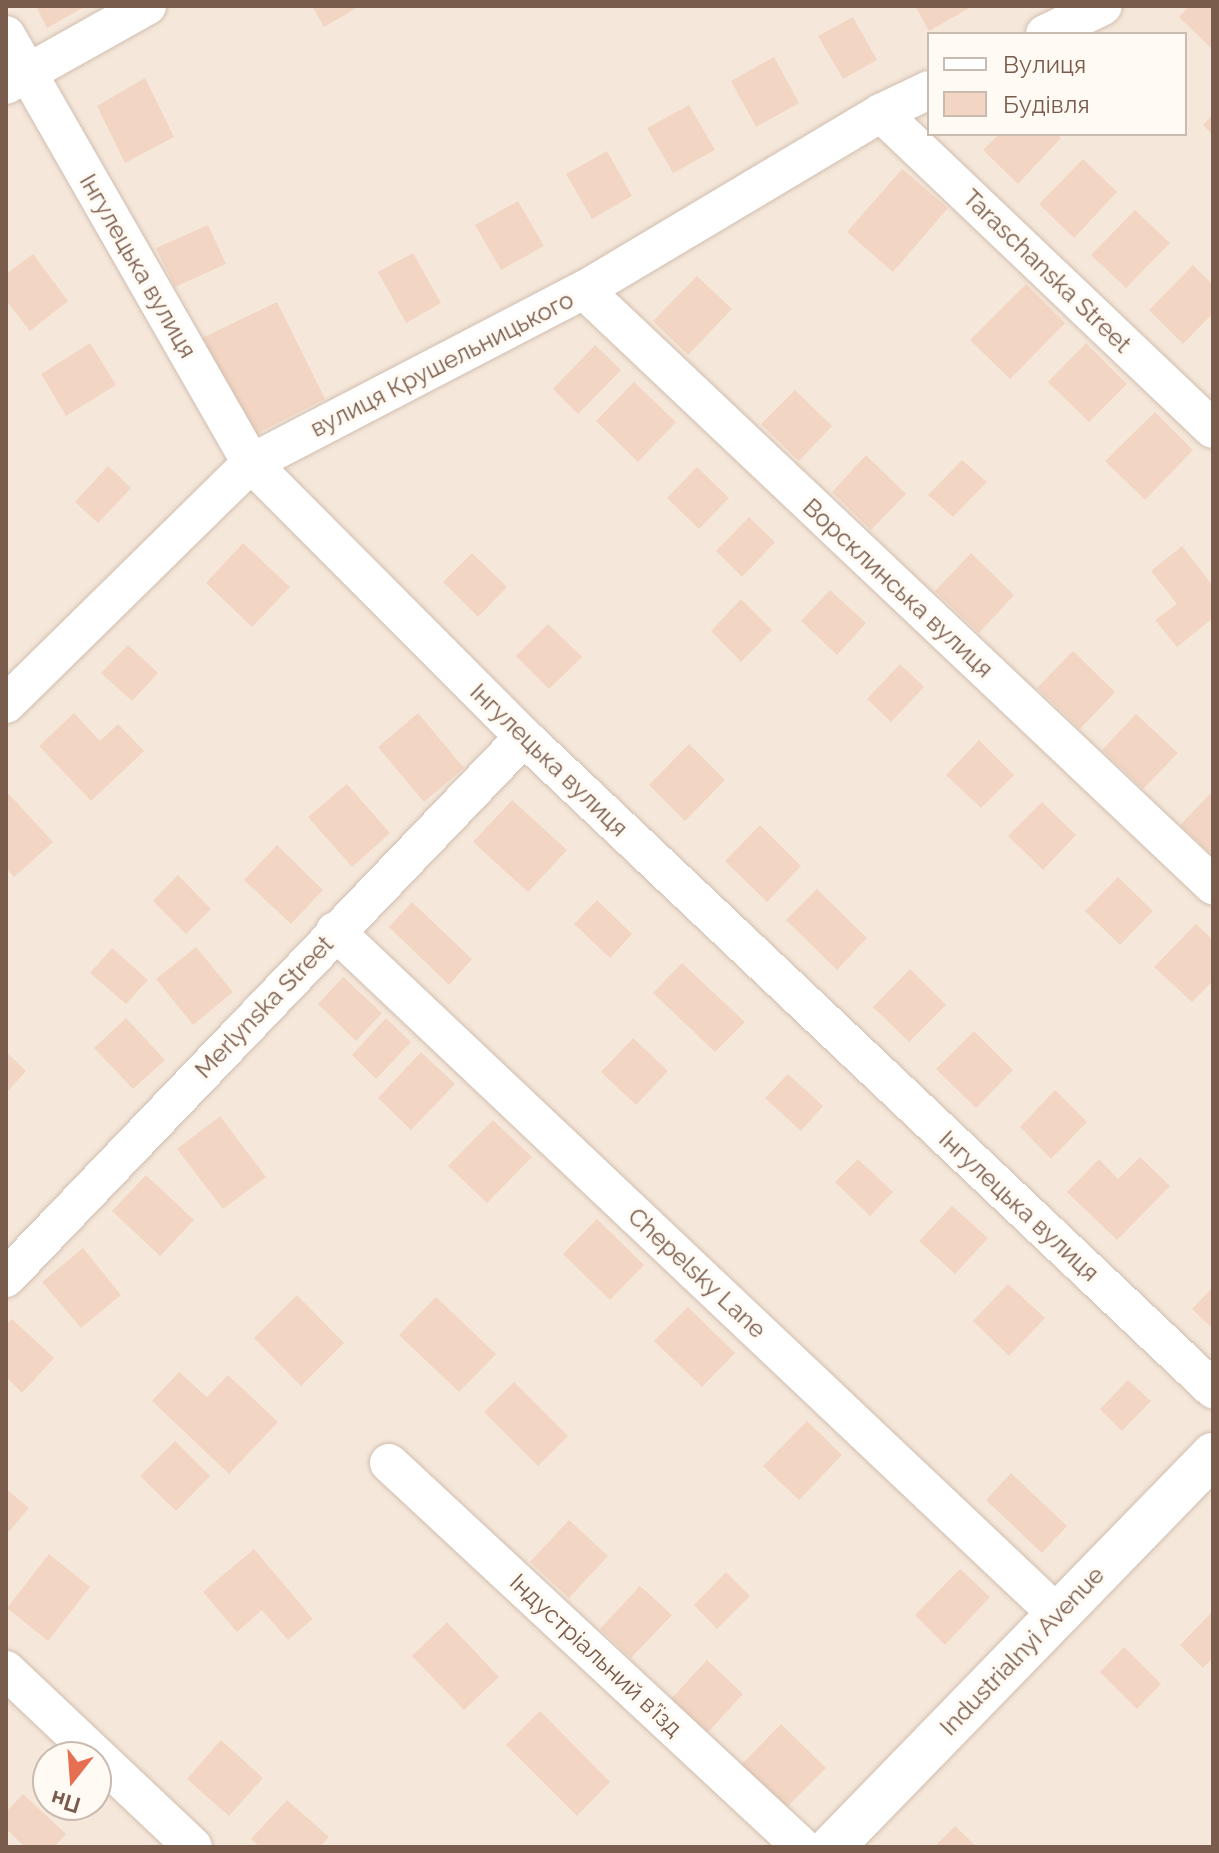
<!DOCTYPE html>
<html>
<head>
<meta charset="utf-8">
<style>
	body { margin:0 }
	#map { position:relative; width:1219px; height:1853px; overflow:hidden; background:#fdf6ec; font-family:Raleway,sans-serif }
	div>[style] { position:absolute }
	.residential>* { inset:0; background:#f5e8da }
	.building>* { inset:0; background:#f3d5c3 }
	.roads { filter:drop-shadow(0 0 2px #d1beb0) drop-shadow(0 0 2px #d1beb0) }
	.street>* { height:38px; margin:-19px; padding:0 19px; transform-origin:19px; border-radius:19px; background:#fff }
	.secondary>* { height:44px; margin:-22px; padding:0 22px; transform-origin:22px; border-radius:22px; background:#fff }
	span { translate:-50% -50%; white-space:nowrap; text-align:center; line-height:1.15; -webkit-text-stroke:6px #fffaf3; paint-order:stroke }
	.street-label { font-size:24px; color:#7a5c4d }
	.frame { position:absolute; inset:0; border:8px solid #7a5c4d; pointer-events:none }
	.legend { position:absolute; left:927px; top:32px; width:260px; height:104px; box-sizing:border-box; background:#fffaf3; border:2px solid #cabbb1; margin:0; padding:10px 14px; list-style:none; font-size:24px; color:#7a5c4d }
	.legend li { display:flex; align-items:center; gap:16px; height:40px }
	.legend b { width:40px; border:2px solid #cabbb1 }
	.north { position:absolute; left:32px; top:1741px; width:80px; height:80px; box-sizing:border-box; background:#fffaf3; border:2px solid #cabbb1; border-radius:50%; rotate:197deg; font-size:22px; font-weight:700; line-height:32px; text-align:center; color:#7a5c4d }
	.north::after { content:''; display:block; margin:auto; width:28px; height:36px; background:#e76f51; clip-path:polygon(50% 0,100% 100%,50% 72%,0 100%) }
</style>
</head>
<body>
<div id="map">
	<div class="residential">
		<div style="clip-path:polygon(evenodd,6px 6px,1213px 6px,1213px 1847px,6px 1847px,6px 6px,929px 34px,1185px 34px,1185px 134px,929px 134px,929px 34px,6px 6px,48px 1757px,96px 1757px,96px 1805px,48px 1805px,48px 1757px)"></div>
	</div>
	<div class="building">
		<div style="clip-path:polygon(36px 6px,86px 6px,47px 28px)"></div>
		<div style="clip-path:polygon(312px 6px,360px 6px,324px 27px)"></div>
		<div style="clip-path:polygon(915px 6px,973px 6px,929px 31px)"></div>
		<div style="clip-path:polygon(1189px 6px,1213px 6px,1213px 50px,1179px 17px)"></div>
		<div style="clip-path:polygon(853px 17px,877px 60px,843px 79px,818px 36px)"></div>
		<div style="clip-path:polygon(774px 57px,799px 103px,756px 127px,731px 81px)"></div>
		<div style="clip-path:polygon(145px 78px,174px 137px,125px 163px,97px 106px)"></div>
		<div style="clip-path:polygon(689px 105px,715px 150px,673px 173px,647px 128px)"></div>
		<div style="clip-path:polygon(1213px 114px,1213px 135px,1203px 125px)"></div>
		<div style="clip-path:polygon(999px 134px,1057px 134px,1061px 138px,1018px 184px,983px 150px)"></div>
		<div style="clip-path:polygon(607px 151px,632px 196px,592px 219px,566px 174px)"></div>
		<div style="clip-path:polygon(1083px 159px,1117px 192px,1074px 238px,1039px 204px)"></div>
		<div style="clip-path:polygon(902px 169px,948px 208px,893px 272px,847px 232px)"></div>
		<div style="clip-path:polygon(518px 201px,544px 246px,501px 270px,475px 225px)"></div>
		<div style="clip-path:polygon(1135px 210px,1170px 243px,1126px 288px,1091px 255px)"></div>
		<div style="clip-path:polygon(208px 225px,226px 264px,175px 287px,156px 248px)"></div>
		<div style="clip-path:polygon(413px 253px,441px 303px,406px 323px,378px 272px)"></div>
		<div style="clip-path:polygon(33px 254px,68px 301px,30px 331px,6px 300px,6px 274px)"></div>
		<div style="clip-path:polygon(1193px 265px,1213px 285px,1213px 313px,1183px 344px,1149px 310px)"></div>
		<div style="clip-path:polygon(697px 276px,732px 309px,688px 355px,653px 321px)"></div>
		<div style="clip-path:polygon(1026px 284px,1065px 323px,1010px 379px,970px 340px)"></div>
		<div style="clip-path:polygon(277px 302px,325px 399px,248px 438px,200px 339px)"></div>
		<div style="clip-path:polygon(90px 343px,116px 385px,66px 416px,41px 374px)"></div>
		<div style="clip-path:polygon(1086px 343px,1127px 384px,1089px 422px,1048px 382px)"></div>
		<div style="clip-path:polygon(595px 345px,621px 370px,578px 414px,553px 389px)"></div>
		<div style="clip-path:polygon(634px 382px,676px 422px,638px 462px,596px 421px)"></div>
		<div style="clip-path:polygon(795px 390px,832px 426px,799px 461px,761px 424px)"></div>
		<div style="clip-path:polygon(1155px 412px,1193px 450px,1145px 500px,1105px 461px)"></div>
		<div style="clip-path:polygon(866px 455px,906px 494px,871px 530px,832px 492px)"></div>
		<div style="clip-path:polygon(962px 460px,987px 482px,953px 517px,928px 495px)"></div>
		<div style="clip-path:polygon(108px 466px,131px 488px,98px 523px,75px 502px)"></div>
		<div style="clip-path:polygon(697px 467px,729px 498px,699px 529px,667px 498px)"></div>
		<div style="clip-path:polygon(749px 517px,775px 542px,742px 577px,716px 551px)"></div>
		<div style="clip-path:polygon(243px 543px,290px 587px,252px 627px,206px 583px)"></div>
		<div style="clip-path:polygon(1182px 546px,1213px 586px,1213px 618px,1177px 647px,1155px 620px,1177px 604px,1151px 571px)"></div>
		<div style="clip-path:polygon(472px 553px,507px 587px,478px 617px,443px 582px)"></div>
		<div style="clip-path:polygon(971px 553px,1014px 595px,979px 633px,935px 591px)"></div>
		<div style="clip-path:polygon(830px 590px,866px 623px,837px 655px,801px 621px)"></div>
		<div style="clip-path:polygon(741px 599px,772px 630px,741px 662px,711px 631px)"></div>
		<div style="clip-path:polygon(548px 624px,582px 657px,549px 689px,516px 656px)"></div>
		<div style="clip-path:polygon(128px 645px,158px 673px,132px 701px,101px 673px)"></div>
		<div style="clip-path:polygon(1073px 651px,1115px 692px,1080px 729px,1037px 688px)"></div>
		<div style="clip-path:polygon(900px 664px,924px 687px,891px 722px,867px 699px)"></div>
		<div style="clip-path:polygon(74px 713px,100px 741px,118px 724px,144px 751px,91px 801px,39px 746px)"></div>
		<div style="clip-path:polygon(418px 713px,464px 768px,424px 802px,378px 747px)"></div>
		<div style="clip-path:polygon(1136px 714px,1178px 753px,1143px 789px,1102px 750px)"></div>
		<div style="clip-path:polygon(979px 740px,1014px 775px,981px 808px,946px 775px)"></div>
		<div style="clip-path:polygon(689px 744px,725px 780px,685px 821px,649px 785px)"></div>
		<div style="clip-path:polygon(347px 784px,390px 833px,352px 867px,308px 817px)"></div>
		<div style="clip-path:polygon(6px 791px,53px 842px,14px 877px,6px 868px)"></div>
		<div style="clip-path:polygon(1210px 794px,1213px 797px,1213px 856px,1180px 825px)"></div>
		<div style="clip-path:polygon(512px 800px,567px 850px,528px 892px,473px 842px)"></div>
		<div style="clip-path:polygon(1042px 802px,1076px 835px,1043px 870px,1008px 836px)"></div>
		<div style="clip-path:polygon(760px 825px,801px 866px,767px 902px,725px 861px)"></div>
		<div style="clip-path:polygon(277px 845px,323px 890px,291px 924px,244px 880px)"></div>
		<div style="clip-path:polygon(178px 875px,211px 909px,186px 934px,153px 901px)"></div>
		<div style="clip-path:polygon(1118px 877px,1153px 911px,1120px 945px,1085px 911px)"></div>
		<div style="clip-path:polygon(817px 889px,867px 938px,837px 970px,786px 920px)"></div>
		<div style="clip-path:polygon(597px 900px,632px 934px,610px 958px,574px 924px)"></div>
		<div style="clip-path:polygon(412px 902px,472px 959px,449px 985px,389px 927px)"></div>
		<div style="clip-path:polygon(1196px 924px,1213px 940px,1213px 981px,1192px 1002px,1154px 967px)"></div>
		<div style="clip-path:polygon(196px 947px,233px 992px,193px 1025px,156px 979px)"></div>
		<div style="clip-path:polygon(112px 948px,148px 980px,126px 1004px,90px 973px)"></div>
		<div style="clip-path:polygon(682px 963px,745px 1022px,715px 1052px,653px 993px)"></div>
		<div style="clip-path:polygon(910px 969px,946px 1005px,909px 1042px,873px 1007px)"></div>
		<div style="clip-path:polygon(343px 977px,382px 1013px,356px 1041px,318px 1004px)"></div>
		<div style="clip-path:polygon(126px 1018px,165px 1060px,133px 1089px,94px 1048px)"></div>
		<div style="clip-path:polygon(386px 1018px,411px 1042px,376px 1079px,352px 1055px)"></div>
		<div style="clip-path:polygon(974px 1031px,1013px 1070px,976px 1108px,936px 1069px)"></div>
		<div style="clip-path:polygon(633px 1038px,668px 1071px,636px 1105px,601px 1072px)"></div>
		<div style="clip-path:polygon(6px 1052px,26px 1071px,6px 1093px)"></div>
		<div style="clip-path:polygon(421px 1052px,455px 1084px,411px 1130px,378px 1098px)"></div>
		<div style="clip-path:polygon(788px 1074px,823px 1106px,801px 1131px,765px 1098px)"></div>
		<div style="clip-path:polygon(1055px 1090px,1087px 1122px,1051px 1159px,1020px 1127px)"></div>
		<div style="clip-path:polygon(220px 1116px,266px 1177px,223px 1209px,177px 1149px)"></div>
		<div style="clip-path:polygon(493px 1120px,532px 1157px,487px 1203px,448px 1166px)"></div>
		<div style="clip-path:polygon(1140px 1157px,1170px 1186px,1117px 1240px,1067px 1192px,1099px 1159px,1118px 1179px)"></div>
		<div style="clip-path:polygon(858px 1159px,893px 1192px,870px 1216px,835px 1182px)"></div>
		<div style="clip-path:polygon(146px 1175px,194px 1220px,160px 1256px,112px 1211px)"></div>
		<div style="clip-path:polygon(952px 1206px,988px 1238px,955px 1274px,919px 1241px)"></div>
		<div style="clip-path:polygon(597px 1219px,644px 1265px,610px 1300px,563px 1254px)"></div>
		<div style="clip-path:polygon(83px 1248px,121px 1295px,81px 1328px,42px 1282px)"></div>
		<div style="clip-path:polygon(1008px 1284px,1045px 1318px,1009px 1356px,973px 1321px)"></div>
		<div style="clip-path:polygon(1213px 1287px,1213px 1329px,1192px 1309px)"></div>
		<div style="clip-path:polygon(297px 1295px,344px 1343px,301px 1386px,254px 1338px)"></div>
		<div style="clip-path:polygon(436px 1297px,496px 1354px,459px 1392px,399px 1335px)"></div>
		<div style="clip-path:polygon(688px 1307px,735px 1353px,702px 1387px,654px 1341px)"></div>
		<div style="clip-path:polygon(12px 1319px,54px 1358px,22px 1393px,6px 1377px,6px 1325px)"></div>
		<div style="clip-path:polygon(179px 1372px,207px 1397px,228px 1375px,278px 1422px,229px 1474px,152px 1401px)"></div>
		<div style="clip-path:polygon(1128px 1380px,1151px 1401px,1122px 1431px,1100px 1409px)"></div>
		<div style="clip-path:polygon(514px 1382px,568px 1436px,538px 1466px,484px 1412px)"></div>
		<div style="clip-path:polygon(807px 1421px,842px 1455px,799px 1500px,763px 1466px)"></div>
		<div style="clip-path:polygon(175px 1441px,210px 1476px,176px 1511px,140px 1476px)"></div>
		<div style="clip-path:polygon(1011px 1473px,1067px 1526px,1042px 1553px,986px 1500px)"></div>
		<div style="clip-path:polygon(6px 1489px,29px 1508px,6px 1535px)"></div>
		<div style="clip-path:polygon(569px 1520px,608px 1556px,569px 1598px,530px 1562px)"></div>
		<div style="clip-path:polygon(254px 1549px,313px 1619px,288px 1640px,262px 1610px,237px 1632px,203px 1592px)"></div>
		<div style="clip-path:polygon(49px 1554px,90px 1587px,48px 1641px,7px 1608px)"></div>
		<div style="clip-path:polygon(960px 1569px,990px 1597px,945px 1645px,915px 1615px)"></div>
		<div style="clip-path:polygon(726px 1572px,750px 1596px,717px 1629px,694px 1605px)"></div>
		<div style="clip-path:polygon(640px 1586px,672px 1615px,631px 1658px,600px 1629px)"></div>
		<div style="clip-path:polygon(1211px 1613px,1213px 1658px,1203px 1668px,1180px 1645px)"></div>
		<div style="clip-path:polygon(447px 1622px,499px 1677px,464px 1710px,412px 1656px)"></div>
		<div style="clip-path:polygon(1124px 1647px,1161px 1684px,1137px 1709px,1100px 1672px)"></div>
		<div style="clip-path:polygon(707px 1660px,743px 1694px,707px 1733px,671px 1699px)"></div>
		<div style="clip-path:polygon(540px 1711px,610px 1782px,577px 1816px,506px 1745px)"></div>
		<div style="clip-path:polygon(781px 1724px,826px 1768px,785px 1809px,741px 1765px)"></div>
		<div style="clip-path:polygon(221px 1740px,263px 1778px,229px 1816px,187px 1779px)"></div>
		<div style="clip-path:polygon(23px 1794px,66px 1834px,54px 1847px,25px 1847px,6px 1829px,6px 1812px)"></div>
		<div style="clip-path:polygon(287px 1800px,329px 1837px,320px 1847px,260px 1847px,251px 1839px)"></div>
		<div style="clip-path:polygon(955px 1826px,977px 1847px,934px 1847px)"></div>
	</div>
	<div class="roads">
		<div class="street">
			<div style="left:1045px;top:34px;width:64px;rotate:-25.8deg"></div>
			<div style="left:6px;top:35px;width:493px;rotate:60.2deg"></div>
			<div style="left:251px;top:463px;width:387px;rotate:45.1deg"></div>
			<div style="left:524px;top:737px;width:949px;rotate:43.42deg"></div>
			<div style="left:6px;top:85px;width:162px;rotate:-29.3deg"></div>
			<div style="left:881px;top:113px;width:458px;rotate:43.6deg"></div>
			<div style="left:584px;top:290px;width:866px;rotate:43.41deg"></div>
			<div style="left:6px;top:704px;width:344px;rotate:-44.5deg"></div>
			<div style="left:251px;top:463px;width:375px;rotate:-27.5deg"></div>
			<div style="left:584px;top:290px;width:346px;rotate:-30.8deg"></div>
			<div style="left:881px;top:113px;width:53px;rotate:-25.6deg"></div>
			<div style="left:335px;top:931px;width:995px;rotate:43.41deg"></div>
			<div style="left:6px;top:1278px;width:749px;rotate:-46.24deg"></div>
			<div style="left:389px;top:1463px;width:564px;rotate:42.92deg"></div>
			<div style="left:6px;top:1670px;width:257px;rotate:43.4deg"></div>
		</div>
		<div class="secondary">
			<div style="left:832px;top:1847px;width:547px;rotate:-45.82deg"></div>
		</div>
	</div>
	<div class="street-label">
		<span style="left:138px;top:266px;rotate:60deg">Інгулецька вулиця</span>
		<span style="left:1047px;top:271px;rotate:44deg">Taraschanska Street</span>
		<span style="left:442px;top:364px;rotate:-27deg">вулиця Крушельницького</span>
		<span style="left:898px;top:588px;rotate:43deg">Ворсклинська вулиця</span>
		<span style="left:549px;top:760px;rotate:44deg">Інгулецька вулиця</span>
		<span style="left:264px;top:1007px;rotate:-46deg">Merlynska Street</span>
		<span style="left:1019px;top:1206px;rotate:43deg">Інгулецька вулиця</span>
		<span style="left:697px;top:1273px;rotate:43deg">Chepelsky Lane</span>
		<span style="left:1022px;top:1651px;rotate:-46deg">Industrialnyi Avenue</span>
		<span style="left:596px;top:1655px;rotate:43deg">Індустріальний в’їзд</span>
	</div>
	<div class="frame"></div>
	<ul class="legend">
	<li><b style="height:10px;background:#fff"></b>Вулиця</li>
	<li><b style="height:22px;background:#f3d5c3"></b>Будівля</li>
	</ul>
	<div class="north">Пн</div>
</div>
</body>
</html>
